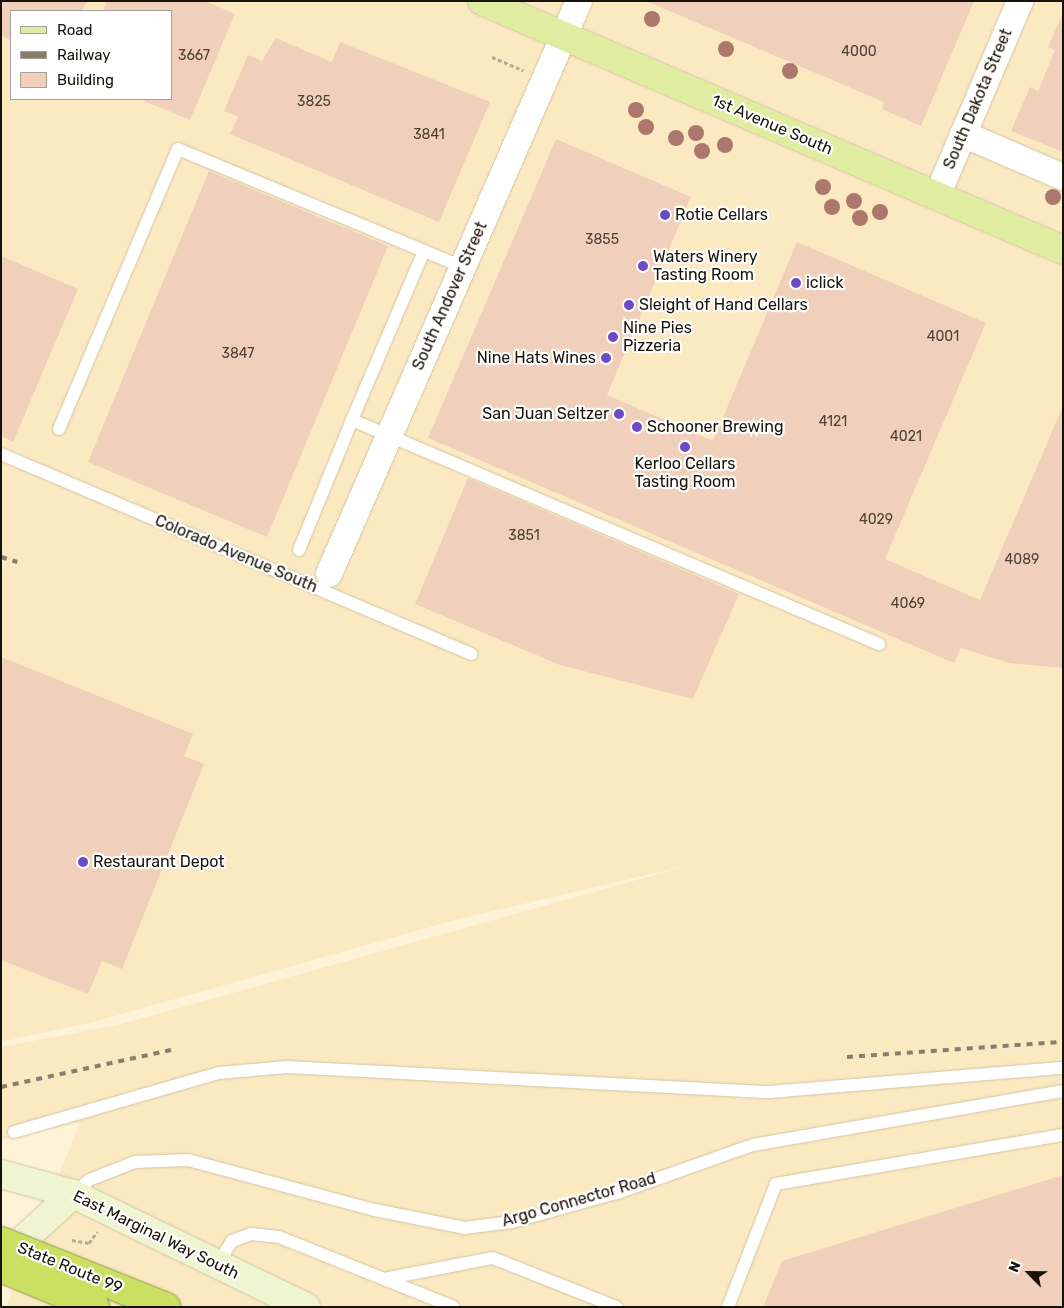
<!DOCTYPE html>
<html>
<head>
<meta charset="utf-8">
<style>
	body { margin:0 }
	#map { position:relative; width:1064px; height:1308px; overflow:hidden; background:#fef2d8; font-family:Rubik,sans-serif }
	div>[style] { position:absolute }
	.built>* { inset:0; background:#fbe9c1 }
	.building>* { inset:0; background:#f0d0bb }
	.path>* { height:3px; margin-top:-1.5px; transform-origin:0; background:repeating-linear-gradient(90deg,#b4ab95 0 4px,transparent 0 6.5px) }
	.roads { filter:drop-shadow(0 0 1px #d2c4a4) drop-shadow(0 0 1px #d2c4a4) }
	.lane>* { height:12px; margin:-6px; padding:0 6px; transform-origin:6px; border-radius:6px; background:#fff }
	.street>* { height:26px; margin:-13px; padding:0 13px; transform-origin:13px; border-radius:13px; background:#fff }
	.secondary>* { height:28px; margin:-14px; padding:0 14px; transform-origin:14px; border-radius:14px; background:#eff5d0 }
	.primary>* { height:28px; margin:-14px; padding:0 14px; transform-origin:14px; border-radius:14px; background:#e0eca0 }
	.rail>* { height:4px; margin-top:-2px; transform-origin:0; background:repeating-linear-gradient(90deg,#877e6c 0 6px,transparent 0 12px) }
	.bridges { filter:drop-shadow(0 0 1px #8c9842) drop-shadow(0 0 1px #8c9842) }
	.highway-bridge>* { height:28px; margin:-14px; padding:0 14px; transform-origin:14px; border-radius:14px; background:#cbdf61 }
	.trees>* { width:16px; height:16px; margin:-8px; border-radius:50%; background:#ac786e }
	.dots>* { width:14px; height:14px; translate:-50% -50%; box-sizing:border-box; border:2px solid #fff; border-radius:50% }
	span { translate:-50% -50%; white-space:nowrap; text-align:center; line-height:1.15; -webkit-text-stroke:4.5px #fff; paint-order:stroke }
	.number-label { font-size:14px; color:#4e4235 }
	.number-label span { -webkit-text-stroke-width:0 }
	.street-label { font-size:16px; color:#181308 }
	.poi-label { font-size:16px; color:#181308 }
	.left { translate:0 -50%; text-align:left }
	.right { translate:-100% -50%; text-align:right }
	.frame { position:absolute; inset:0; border:2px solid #181308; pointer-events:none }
	.legend { position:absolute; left:10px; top:10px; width:162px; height:90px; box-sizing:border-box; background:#fff; border:1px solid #a3a19c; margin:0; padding:6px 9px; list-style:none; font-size:15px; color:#181308 }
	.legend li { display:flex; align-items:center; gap:10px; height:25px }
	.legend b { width:25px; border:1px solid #a3a19c }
	.north { position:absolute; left:1004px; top:1248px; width:50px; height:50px; -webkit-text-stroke:4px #fff; paint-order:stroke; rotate:293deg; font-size:14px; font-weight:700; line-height:20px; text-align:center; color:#181308 }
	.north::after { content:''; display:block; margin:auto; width:18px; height:22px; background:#181308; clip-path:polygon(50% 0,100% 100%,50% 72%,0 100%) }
</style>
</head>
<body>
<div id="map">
	<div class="built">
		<div style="clip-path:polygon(evenodd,1px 1px,1063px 1px,1063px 1307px,6px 1307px,80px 1123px,1px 1140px,1px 1047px,118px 1025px,690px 865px,455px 920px,97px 1021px,1px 1042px,1px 1px,11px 11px,171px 11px,171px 99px,11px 99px,11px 11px)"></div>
	</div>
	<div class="building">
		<div style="clip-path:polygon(1px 1px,87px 1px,82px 11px,11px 11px,11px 40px,1px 36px)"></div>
		<div style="clip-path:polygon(107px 1px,205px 1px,235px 14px,190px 120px,140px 99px,171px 99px,171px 11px,103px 11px)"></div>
		<div style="clip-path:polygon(646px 1px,974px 1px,921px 126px,882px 109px,884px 102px)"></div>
		<div style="clip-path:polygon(1063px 13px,1063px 152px,1011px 131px,1030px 87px,1038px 91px,1055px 50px,1048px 47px)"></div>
		<div style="clip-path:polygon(276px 38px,332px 62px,340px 42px,490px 102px,439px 222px,230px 134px,238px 117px,224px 111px,248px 55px,262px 61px)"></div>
		<div style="clip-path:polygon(556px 139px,691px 197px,607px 395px,713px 441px,797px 242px,986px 323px,885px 559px,980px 600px,1063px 406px,1063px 668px,1009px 663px,961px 648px,954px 663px,428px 438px)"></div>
		<div style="clip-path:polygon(209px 171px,388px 246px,267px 537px,88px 462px)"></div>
		<div style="clip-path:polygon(1px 256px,78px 289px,13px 442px,1px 436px)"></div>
		<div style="clip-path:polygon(468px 478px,739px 594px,693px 699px,560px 665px,415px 604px)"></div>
		<div style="clip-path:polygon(1px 657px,193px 734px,184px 756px,204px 764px,122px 969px,102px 961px,88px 994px,1px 960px)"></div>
		<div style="clip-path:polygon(1063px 1175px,1063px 1307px,763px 1307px,782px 1261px)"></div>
	</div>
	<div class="path">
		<div style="left:492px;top:57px;width:34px;rotate:23deg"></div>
		<div style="left:72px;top:1240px;width:17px;rotate:10deg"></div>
		<div style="left:89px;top:1243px;width:14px;rotate:-54deg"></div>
	</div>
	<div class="roads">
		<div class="lane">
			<div style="left:463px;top:267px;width:42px;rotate:-157.7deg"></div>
			<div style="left:424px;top:251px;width:184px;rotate:113.1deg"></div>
			<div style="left:352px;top:420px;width:573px;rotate:23.03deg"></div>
			<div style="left:59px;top:429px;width:304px;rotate:-67deg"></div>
			<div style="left:178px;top:149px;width:266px;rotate:22.5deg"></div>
			<div style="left:1px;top:454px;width:511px;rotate:23.05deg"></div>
			<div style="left:299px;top:550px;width:140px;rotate:-67.8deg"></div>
			<div style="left:14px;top:1132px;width:213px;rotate:-16.1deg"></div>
			<div style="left:219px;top:1073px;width:68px;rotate:-5deg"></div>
			<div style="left:287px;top:1067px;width:483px;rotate:3deg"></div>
			<div style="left:769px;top:1092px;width:295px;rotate:-4.7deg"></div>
			<div style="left:73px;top:1194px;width:21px;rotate:-41deg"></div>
			<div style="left:89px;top:1180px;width:49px;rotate:-21.4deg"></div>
			<div style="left:135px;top:1162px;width:53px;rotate:-2.2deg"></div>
			<div style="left:188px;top:1160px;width:194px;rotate:15deg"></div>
			<div style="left:375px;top:1210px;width:91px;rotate:11.4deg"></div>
			<div style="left:464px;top:1228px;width:48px;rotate:-7.1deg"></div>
			<div style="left:512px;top:1222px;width:112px;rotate:-15.5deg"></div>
			<div style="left:620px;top:1192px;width:141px;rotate:-19.5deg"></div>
			<div style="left:753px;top:1145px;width:315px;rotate:-9.9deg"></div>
			<div style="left:218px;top:1264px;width:27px;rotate:-59deg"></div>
			<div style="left:232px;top:1241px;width:20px;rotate:-20deg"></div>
			<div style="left:251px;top:1234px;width:28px;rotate:6deg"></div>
			<div style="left:279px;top:1237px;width:188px;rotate:21.8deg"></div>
			<div style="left:389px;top:1278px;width:106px;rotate:-10.9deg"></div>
			<div style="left:493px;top:1258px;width:133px;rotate:21.6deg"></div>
			<div style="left:728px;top:1307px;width:132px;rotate:-68.7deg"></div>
			<div style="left:776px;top:1184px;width:291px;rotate:-9.7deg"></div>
		</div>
		<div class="street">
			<div style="left:963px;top:134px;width:109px;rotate:23.3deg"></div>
			<div style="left:937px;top:196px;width:212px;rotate:-66.9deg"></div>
			<div style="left:329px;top:574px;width:625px;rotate:-66.43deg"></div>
		</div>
		<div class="secondary">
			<div style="left:1px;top:1174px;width:75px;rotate:15.5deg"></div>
			<div style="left:73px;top:1194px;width:259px;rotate:25.9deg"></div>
			<div style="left:1px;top:1260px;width:98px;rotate:-42.5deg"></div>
		</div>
		<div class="primary">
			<div style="left:482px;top:1px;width:632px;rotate:23.2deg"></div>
		</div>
	</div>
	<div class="rail">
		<div style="left:1px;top:557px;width:17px;rotate:17deg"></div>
		<div style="left:847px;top:1057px;width:217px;rotate:-4deg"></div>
		<div style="left:1px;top:1087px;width:174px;rotate:-12.3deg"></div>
	</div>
	<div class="bridges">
		<div class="highway-bridge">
			<div style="left:1px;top:1241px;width:178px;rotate:21.8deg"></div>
			<div style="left:1px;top:1268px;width:102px;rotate:22.5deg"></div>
		</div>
	</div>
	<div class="trees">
		<div style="left:652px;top:19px"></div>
		<div style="left:726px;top:49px"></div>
		<div style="left:790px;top:71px"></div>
		<div style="left:636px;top:110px"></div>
		<div style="left:646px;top:127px"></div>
		<div style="left:696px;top:133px"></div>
		<div style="left:676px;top:138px"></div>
		<div style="left:725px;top:145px"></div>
		<div style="left:702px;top:151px"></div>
		<div style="left:823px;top:187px"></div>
		<div style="left:1053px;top:197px"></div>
		<div style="left:854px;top:201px"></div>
		<div style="left:832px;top:207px"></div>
		<div style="left:880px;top:212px"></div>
		<div style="left:860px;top:218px"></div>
	</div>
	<div class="dots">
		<div style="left:665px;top:215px;background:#6c4ac3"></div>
		<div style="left:643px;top:266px;background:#6c4ac3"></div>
		<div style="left:796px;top:283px;background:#6c4ac3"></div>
		<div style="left:629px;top:305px;background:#6c4ac3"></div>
		<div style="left:613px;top:337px;background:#6c4ac3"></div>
		<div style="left:606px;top:358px;background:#6c4ac3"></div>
		<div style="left:619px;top:414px;background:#6c4ac3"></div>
		<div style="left:637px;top:427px;background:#6c4ac3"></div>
		<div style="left:685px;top:447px;background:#6c4ac3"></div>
		<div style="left:83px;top:862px;background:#6c4ac3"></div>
	</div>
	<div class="number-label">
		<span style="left:859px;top:52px">4000</span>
		<span style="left:194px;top:56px">3667</span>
		<span style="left:314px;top:102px">3825</span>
		<span style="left:429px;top:135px">3841</span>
		<span style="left:602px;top:240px">3855</span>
		<span style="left:943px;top:337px">4001</span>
		<span style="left:238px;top:354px">3847</span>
		<span style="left:833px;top:422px">4121</span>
		<span style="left:906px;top:437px">4021</span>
		<span style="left:876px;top:520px">4029</span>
		<span style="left:524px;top:536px">3851</span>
		<span style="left:1022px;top:560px">4089</span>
		<span style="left:908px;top:604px">4069</span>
	</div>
	<div class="street-label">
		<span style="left:978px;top:99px;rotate:-67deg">South Dakota Street</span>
		<span style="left:772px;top:125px;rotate:23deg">1st Avenue South</span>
		<span style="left:450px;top:296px;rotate:-66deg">South Andover Street</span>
		<span style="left:236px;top:554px;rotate:23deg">Colorado Avenue South</span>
		<span style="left:579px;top:1200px;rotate:-16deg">Argo Connector Road</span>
		<span style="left:156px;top:1235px;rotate:26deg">East Marginal Way South</span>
		<span style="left:70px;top:1268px;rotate:22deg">State Route 99</span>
	</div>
	<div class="poi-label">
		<span class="left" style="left:675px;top:215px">Rotie Cellars</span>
		<span class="left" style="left:653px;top:266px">Waters Winery<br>Tasting Room</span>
		<span class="left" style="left:806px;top:283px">iclick</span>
		<span class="left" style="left:639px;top:305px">Sleight of Hand Cellars</span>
		<span class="left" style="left:623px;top:337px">Nine Pies<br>Pizzeria</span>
		<span class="right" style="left:596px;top:358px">Nine Hats Wines</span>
		<span class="right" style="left:609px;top:414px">San Juan Seltzer</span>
		<span class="left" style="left:647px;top:427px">Schooner Brewing</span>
		<span style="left:685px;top:473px">Kerloo Cellars<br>Tasting Room</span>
		<span class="left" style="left:93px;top:862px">Restaurant Depot</span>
	</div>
	<div class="frame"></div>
	<ul class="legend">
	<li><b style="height:6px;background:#e0eca0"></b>Road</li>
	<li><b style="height:6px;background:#877e6c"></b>Railway</li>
	<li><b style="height:14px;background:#f0d0bb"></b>Building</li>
	</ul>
	<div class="north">N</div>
</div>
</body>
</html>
